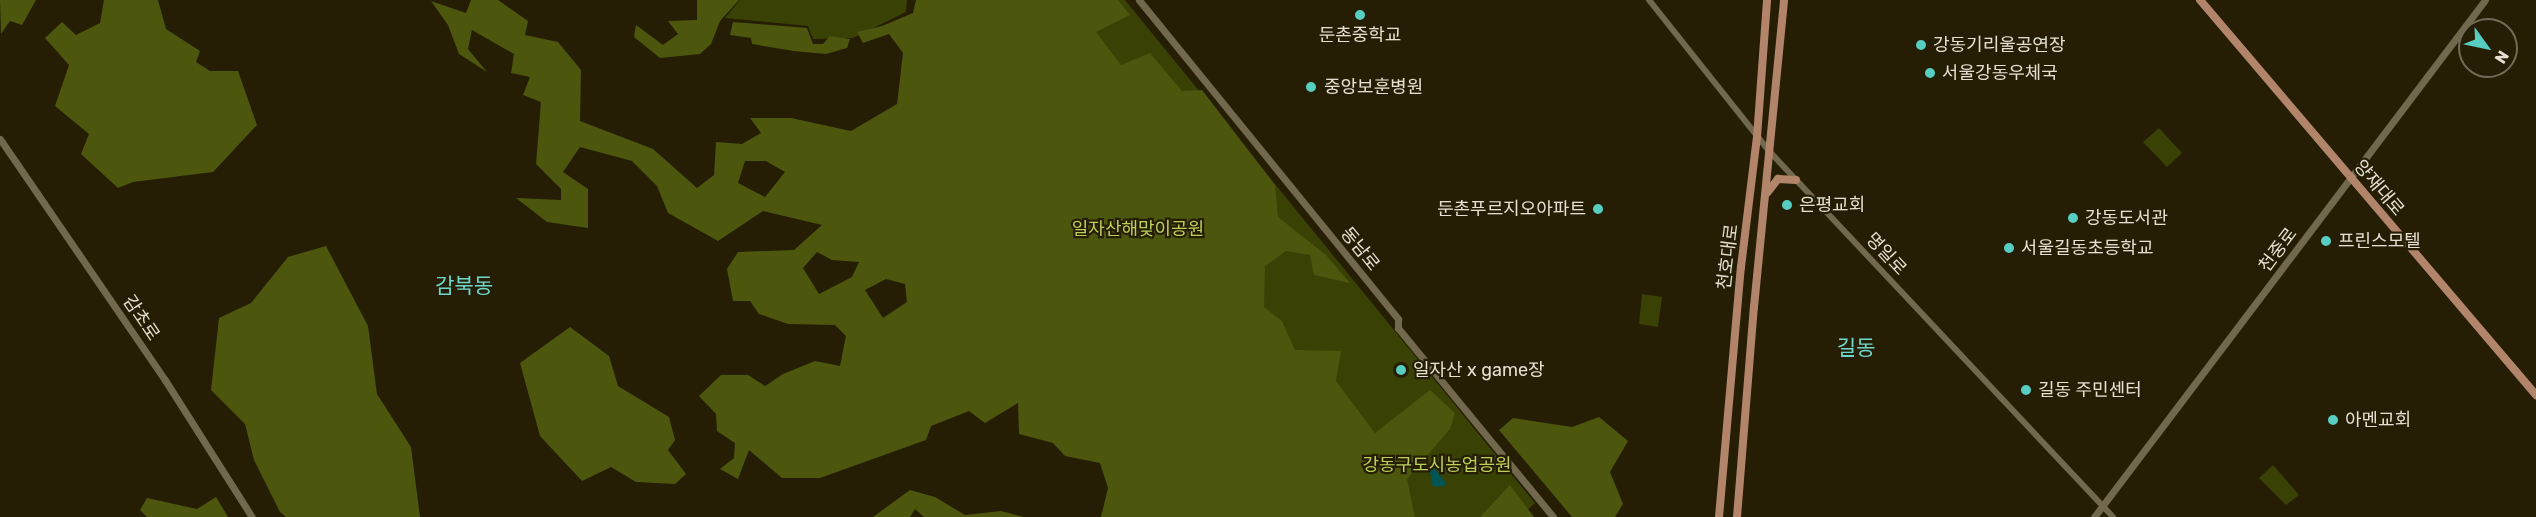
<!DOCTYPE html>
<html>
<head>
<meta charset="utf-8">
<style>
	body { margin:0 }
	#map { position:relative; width:2536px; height:517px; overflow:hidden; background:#251e05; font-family:Rubik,"Noto Sans KR",sans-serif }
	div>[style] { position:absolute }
	.green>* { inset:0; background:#394105 }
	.forest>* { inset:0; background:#4c560c }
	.water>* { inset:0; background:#005556 }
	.tertiary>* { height:6px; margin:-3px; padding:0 3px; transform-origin:3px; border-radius:3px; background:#71684e }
	.secondary>* { height:7px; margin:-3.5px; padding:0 3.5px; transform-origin:3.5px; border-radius:3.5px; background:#71684e }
	.primary>* { height:8px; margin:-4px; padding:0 4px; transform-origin:4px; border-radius:4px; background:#b2856b }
	.dots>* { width:16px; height:16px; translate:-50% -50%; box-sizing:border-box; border:3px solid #251e05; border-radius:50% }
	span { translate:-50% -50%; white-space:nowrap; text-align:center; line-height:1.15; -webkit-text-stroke:4.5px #251e05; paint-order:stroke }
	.poi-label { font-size:18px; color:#e4dfd1 }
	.left { translate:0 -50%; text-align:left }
	.right { translate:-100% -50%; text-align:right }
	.street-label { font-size:18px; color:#e4dfd1 }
	.park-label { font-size:18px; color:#bccf58 }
	.quarter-label { font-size:21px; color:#6dd7cc }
	.north { position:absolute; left:2458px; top:18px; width:60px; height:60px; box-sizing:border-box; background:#251e05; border:2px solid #716b57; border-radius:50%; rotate:123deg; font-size:16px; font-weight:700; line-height:24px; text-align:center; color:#e4dfd1 }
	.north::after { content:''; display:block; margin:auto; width:21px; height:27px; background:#57cec2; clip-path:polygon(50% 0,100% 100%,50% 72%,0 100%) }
</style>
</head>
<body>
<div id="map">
	<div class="green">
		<div style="clip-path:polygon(740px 0,907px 0,906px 12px,853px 38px,813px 39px,808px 26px,725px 18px)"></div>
		<div style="clip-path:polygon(935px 0,1125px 0,1535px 503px,1520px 517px,1207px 517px)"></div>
		<div style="clip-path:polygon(2159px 128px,2182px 153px,2167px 167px,2143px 142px)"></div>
		<div style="clip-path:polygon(1642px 294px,1662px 297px,1658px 327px,1639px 324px)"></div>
		<div style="clip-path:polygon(2273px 465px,2299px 495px,2286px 505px,2259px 478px)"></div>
	</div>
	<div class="forest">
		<div style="clip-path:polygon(0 0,36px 0,22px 25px,10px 21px,1px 34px)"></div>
		<div style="clip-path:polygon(104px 0,158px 0,166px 29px,200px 51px,196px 62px,210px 71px,238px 71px,257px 125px,213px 172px,133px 182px,118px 188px,81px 154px,89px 134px,55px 106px,69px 65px,45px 38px,62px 22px,76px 35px,100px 23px)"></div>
		<div style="clip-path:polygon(evenodd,471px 0,498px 0,528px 21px,525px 35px,558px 42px,581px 70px,580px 121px,653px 149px,697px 188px,714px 175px,716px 142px,742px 144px,761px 133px,750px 118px,791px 118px,851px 131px,897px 104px,903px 53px,889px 34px,863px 43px,857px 32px,882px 26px,913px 13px,916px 0,1118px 0,1130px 15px,1096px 32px,1121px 65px,1150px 53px,1182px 91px,1202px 90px,1275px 185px,1278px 217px,1326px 255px,1350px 283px,1314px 275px,1310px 255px,1286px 251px,1265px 266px,1264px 307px,1282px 321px,1295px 350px,1341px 351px,1336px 381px,1375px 433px,1430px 390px,1455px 413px,1450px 429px,1407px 479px,1415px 517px,1101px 517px,1108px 488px,1100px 463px,1065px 456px,1053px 443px,1019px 434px,1018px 403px,985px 423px,969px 411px,931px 426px,926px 440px,820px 478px,782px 478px,749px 450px,738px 479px,720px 469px,734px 458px,735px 443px,717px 431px,716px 414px,699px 396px,721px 375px,748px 375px,765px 386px,783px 374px,815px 361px,840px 366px,846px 336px,835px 325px,788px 324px,759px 314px,750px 301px,733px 301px,727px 269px,738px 252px,794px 250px,822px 225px,763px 211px,718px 241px,668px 213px,657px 186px,632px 161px,580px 147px,563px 172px,588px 189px,588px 228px,547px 222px,516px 198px,561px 200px,561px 189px,536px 164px,541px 102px,523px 95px,530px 77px,511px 73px,514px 54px,472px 30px,468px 49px,487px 72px,459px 54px,448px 25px,431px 1px,466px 13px,471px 0,745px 161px,766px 161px,785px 172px,765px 197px,738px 183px,745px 161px,471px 0,817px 252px,832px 260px,859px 262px,852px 277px,819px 294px,803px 268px,817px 252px,471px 0,886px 279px,905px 284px,907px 302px,883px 318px,865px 290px,886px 279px)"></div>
		<div style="clip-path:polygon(697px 0,739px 0,720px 21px,711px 44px,700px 54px,660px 58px,634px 37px,636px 25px,663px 45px,678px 34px,668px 21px,697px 20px)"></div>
		<div style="clip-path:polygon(733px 22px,807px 28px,813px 44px,823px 44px,830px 36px,850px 39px,847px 48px,826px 54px,794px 51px,752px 44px,751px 38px,730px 35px)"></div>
		<div style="clip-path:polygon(326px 246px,368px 326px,377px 394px,411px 447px,420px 517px,286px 517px,280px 512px,254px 460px,245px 424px,211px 390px,219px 318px,251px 303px,288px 257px)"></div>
		<div style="clip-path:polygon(570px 327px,609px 356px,618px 386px,669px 417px,675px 440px,668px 450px,686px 474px,675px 484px,636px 482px,611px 467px,582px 481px,540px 436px,520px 363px)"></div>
		<div style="clip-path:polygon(1599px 417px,1628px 441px,1610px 472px,1623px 504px,1615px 517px,1572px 517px,1499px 430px,1513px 418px,1572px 427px)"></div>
		<div style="clip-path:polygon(1510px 485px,1534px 517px,1480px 517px)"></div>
		<div style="clip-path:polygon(910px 490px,935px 497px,965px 515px,1001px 511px,1024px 517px,924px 517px,915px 509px,910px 517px,873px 517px)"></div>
		<div style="clip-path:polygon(216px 497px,228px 517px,147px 517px,140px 510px,147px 498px,197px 509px)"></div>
	</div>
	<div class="water">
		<div style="clip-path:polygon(1432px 469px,1435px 469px,1446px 483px,1444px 486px,1433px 487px,1430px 472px)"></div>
	</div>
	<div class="tertiary">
		<div style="left:1649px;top:0;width:193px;rotate:51.5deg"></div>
		<div style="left:1769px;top:151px;width:502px;rotate:46.77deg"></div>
	</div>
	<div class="secondary">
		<div style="left:1139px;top:0;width:411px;rotate:50.9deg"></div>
		<div style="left:1398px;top:319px;width:9px;rotate:90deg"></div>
		<div style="left:1398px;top:328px;width:244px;rotate:50.6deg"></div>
		<div style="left:0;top:139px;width:292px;rotate:55.6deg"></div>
		<div style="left:165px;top:380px;width:162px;rotate:57.6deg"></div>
		<div style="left:2094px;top:517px;width:648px;rotate:-52.9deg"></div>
	</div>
	<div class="primary">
		<div style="left:2200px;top:0;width:519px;rotate:49.61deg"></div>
		<div style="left:1767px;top:193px;width:18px;rotate:-52deg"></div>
		<div style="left:1778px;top:179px;width:18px;rotate:3deg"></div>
		<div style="left:1719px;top:517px;width:251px;rotate:-85deg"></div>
		<div style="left:1741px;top:267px;width:131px;rotate:-83deg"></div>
		<div style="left:1757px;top:137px;width:137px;rotate:-85.8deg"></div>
		<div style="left:1737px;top:517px;width:211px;rotate:-85.4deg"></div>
		<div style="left:1754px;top:307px;width:308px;rotate:-84.4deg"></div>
	</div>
	<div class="dots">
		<div style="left:1360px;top:15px;background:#57cec2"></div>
		<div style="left:1921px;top:45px;background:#57cec2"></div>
		<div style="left:1930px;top:73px;background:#57cec2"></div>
		<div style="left:1311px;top:87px;background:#57cec2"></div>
		<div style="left:1787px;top:205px;background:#57cec2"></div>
		<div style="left:1598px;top:209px;background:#57cec2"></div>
		<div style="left:2073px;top:218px;background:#57cec2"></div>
		<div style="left:2326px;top:241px;background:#57cec2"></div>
		<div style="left:2009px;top:248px;background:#57cec2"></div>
		<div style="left:1401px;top:370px;background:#57cec2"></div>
		<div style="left:2026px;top:390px;background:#57cec2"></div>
		<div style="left:2333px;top:420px;background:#57cec2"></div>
	</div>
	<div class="poi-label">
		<span style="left:1360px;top:35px">둔촌중학교</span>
		<span class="left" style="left:1933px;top:45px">강동기리울공연장</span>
		<span class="left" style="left:1942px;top:73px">서울강동우체국</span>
		<span class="left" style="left:1324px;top:87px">중앙보훈병원</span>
		<span class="left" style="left:1799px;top:205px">은평교회</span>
		<span class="right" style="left:1586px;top:209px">둔촌푸르지오아파트</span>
		<span class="left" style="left:2085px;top:218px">강동도서관</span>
		<span class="left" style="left:2338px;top:241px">프린스모텔</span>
		<span class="left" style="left:2021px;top:248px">서울길동초등학교</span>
		<span class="left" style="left:1413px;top:370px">일자산 x game장</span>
		<span class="left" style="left:2038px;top:390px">길동 주민센터</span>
		<span class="left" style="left:2345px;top:420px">아멘교회</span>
	</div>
	<div class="street-label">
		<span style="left:2379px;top:188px;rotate:50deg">양재대로</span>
		<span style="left:1360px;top:249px;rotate:51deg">동남로</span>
		<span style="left:2278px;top:250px;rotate:-53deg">천중로</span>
		<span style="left:1886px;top:254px;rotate:47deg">명일로</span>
		<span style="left:1728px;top:257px;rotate:-83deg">천호대로</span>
		<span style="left:141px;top:318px;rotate:56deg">감초로</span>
	</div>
	<div class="park-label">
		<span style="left:1138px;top:229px">일자산해맞이공원</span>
		<span style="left:1437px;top:465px">강동구도시농업공원</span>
	</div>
	<div class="quarter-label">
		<span style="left:464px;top:286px">감북동</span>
		<span style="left:1856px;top:348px">길동</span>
	</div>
	<div class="north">N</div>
</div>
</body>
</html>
